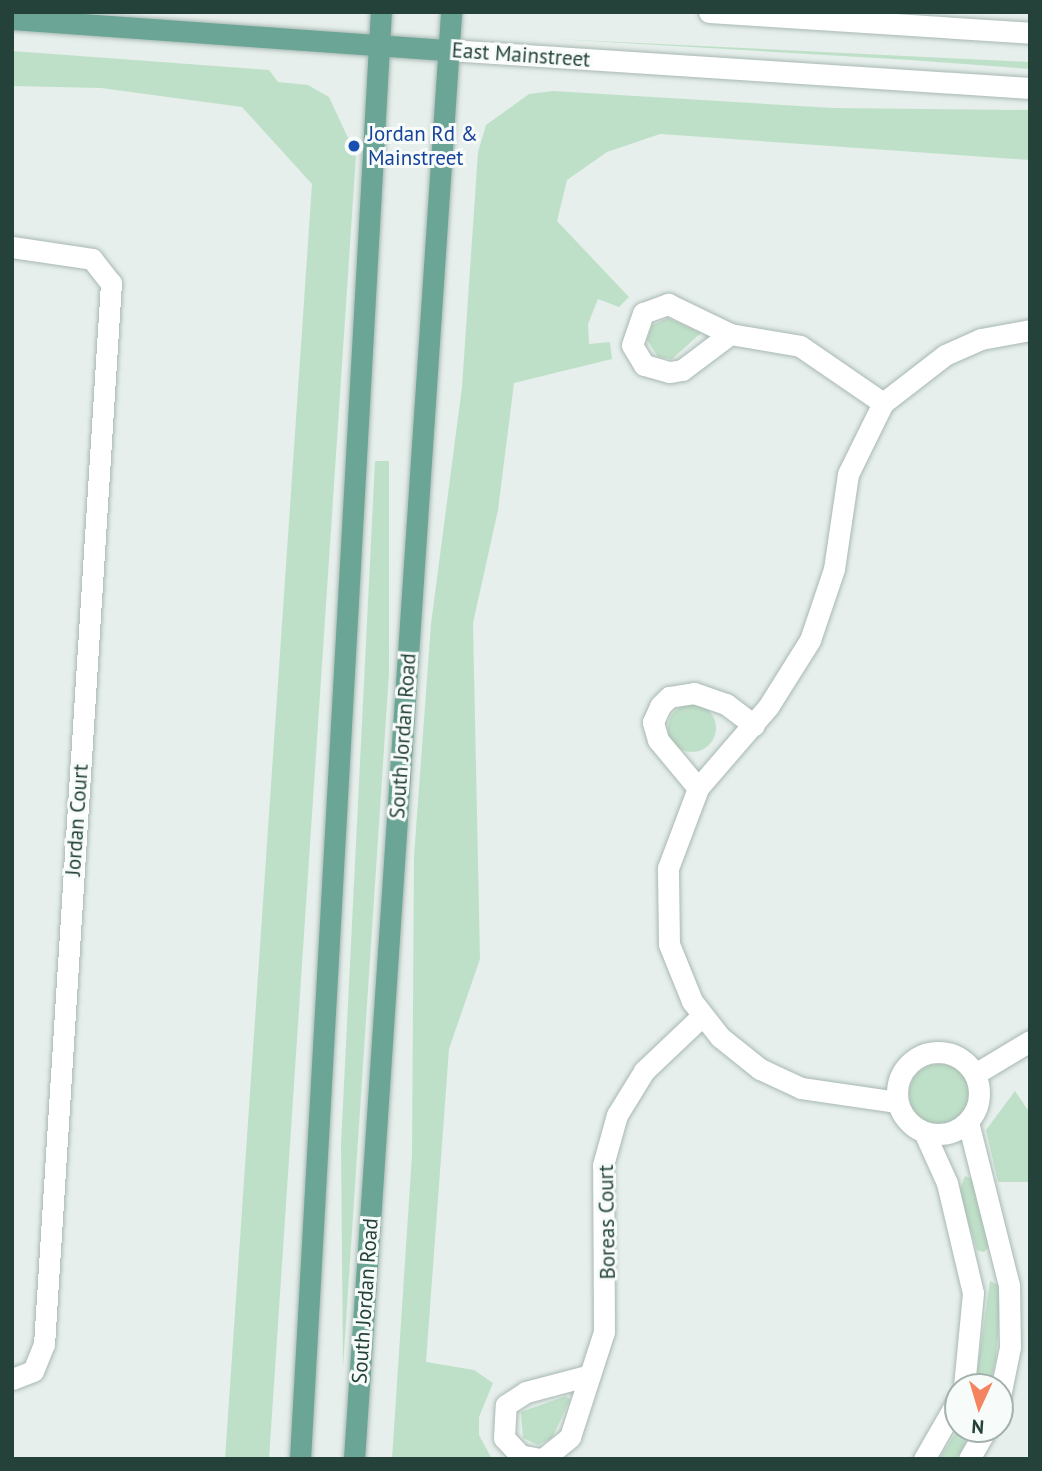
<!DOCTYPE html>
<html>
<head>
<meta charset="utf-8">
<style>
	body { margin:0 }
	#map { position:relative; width:1042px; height:1471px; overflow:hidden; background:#e6efeb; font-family:"PT Sans",sans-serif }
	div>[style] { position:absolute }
	.green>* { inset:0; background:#bfe0c8 }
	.round { border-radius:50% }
	.roads { filter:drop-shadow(0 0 2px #a8b8b2) drop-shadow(0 0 2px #a8b8b2) }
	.street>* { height:21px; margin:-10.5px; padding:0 10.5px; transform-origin:10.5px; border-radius:10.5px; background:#fff }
	.street>.ring { margin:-10.5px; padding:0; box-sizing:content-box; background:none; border:21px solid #fff; border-radius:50% }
	.secondary>* { height:21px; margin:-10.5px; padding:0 10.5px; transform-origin:10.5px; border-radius:10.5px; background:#fff }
	.primary>* { height:21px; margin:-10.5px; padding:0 10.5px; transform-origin:10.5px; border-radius:10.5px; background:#6aa596 }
	.dots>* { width:19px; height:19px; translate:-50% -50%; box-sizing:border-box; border:4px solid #f7fbf9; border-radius:50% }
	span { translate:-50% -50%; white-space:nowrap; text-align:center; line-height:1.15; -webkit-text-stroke:6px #f7fbf9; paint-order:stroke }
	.street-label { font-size:21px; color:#24423a }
	.transit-label { font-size:21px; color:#164399 }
	.left { translate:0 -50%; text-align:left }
	.frame { position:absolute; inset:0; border:14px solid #24423a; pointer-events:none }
	.north { position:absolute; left:944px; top:1373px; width:70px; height:70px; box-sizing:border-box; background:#f7fbf9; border:2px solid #a3b1ad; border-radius:50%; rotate:184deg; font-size:19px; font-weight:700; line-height:28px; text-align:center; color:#24423a }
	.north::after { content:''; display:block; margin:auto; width:24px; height:32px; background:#f4845f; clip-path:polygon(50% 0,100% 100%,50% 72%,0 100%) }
</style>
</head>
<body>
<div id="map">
	<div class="green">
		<div style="clip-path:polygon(556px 39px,1030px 62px,1030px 69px,910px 60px)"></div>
		<div style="clip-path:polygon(12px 51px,269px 70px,278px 82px,308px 85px,329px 97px,356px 155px,269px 1459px,225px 1459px,312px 184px,242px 107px,101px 88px,12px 86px)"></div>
		<div style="clip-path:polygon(553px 91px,833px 108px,1030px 110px,1030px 160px,660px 134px,607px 152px,567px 180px,557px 221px,629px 297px,619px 307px,598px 299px,588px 324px,589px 344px,610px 342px,612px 359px,514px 383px,498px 510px,473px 623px,480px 959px,449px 1049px,426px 1362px,474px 1370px,493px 1383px,479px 1417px,479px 1435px,492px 1459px,392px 1459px,412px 1155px,414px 856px,431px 624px,462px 387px,478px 152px,486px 125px,529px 94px)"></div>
		<div style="clip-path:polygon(668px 318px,701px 333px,672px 359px,658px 357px,647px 340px,652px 325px)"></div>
		<div style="clip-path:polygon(375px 461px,389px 461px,389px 673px,343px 1367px,341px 1145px)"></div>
		<div class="round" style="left:668px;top:704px;width:48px;height:48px"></div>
		<div class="round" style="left:909px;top:1064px;width:60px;height:60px"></div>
		<div style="clip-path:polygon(1015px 1091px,1030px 1113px,1030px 1182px,998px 1182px,986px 1130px)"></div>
		<div style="clip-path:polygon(965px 1176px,972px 1179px,991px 1245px,984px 1252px,977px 1250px,959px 1192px)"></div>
		<div style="clip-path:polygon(990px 1281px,998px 1285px,1000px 1308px,996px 1357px,990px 1387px,975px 1387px)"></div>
		<div style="clip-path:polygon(566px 1396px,570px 1400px,552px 1438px,538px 1445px,523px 1438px,521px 1412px)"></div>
		<div style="clip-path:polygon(958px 1429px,974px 1429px,956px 1459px,939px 1459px)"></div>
	</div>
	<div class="roads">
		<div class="street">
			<div style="left:12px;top:247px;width:81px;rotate:8.5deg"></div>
			<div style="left:92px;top:259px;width:31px;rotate:52deg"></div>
			<div style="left:111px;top:283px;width:1063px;rotate:93.61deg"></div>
			<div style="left:44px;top:1344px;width:29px;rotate:112deg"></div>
			<div style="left:33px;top:1371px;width:22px;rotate:159deg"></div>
			<div style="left:730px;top:334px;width:60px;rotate:143.1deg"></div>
			<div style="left:682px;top:370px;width:13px;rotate:171deg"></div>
			<div style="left:669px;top:372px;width:26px;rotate:-164deg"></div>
			<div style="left:644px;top:365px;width:23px;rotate:-121deg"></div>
			<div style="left:632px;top:345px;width:34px;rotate:-71deg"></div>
			<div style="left:643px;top:313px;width:27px;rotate:-20deg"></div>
			<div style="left:668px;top:304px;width:69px;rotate:25.8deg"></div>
			<div style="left:730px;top:334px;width:71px;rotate:9.7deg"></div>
			<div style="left:800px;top:346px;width:101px;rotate:34.5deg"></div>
			<div style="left:698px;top:788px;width:62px;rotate:-129.8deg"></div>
			<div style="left:658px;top:740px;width:19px;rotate:-106deg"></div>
			<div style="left:653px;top:722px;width:17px;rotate:-66deg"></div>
			<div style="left:660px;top:706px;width:13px;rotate:-45deg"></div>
			<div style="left:669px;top:697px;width:25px;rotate:-9deg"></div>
			<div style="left:694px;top:693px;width:34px;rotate:19deg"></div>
			<div style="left:726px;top:704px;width:35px;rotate:37deg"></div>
			<div class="ring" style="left:897px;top:1052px;width:61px;height:61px"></div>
			<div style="left:975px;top:1074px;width:64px;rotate:-31deg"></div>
			<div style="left:897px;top:1102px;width:97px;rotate:-171.7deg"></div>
			<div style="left:801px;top:1088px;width:45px;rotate:-155.1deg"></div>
			<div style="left:760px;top:1069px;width:51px;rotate:-141.3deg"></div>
			<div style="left:720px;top:1037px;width:46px;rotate:-127.9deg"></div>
			<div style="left:692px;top:1001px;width:61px;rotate:-112deg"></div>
			<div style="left:669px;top:944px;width:76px;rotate:-90.8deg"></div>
			<div style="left:668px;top:868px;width:85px;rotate:-69.4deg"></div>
			<div style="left:698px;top:788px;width:107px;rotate:-49.2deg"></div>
			<div style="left:768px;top:707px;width:79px;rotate:-57.9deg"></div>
			<div style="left:810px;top:640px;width:75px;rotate:-71.3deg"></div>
			<div style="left:834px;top:569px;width:96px;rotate:-81.6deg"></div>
			<div style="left:848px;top:474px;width:79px;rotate:-63.8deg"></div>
			<div style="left:883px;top:403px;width:78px;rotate:-37.7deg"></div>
			<div style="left:945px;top:355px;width:39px;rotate:-24deg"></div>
			<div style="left:981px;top:339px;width:50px;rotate:-10.4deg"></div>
			<div style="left:968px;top:1122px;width:168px;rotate:75.9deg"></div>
			<div style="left:1009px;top:1285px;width:62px;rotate:89.1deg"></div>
			<div style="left:1010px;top:1347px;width:50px;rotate:101.5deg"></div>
			<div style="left:924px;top:1132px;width:56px;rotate:65.7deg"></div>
			<div style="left:947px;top:1183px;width:113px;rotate:76.7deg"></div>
			<div style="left:973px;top:1293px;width:94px;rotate:95.5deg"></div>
			<div style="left:540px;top:1459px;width:20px;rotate:-169deg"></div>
			<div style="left:520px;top:1455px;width:23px;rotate:-133deg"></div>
			<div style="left:504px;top:1438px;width:33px;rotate:-87deg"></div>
			<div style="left:506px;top:1405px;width:24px;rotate:-33deg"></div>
			<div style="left:526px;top:1392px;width:66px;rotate:-14.9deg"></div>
			<div style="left:543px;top:1459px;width:35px;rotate:-39deg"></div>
			<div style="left:570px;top:1437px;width:110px;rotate:-72.1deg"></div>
			<div style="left:604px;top:1332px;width:167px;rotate:-90.3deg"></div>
			<div style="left:603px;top:1165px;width:52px;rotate:-74.4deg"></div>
			<div style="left:617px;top:1115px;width:52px;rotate:-58.5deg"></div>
			<div style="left:644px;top:1071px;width:80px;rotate:-43.5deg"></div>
			<div style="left:924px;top:1459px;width:68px;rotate:-60deg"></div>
			<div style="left:969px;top:1459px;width:34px;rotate:-60deg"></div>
		</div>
		<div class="secondary">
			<div style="left:709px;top:12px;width:322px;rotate:3.7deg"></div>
			<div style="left:449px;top:50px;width:582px;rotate:3.74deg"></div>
		</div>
		<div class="primary">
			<div style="left:12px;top:19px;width:438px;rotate:4.1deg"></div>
			<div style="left:300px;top:1459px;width:1449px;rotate:-86.8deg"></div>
			<div style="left:354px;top:1459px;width:1450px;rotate:-86.16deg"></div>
		</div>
	</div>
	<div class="dots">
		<div style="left:354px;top:146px;background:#1a4fb4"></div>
	</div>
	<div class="street-label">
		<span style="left:521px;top:55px;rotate:4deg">East Mainstreet</span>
		<span style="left:403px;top:736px;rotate:-86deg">South Jordan Road</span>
		<span style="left:77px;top:820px;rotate:-86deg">Jordan Court</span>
		<span style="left:607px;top:1222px;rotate:-91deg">Boreas Court</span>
		<span style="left:365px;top:1301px;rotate:-86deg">South Jordan Road</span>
	</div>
	<div class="transit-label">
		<span class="left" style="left:368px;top:146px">Jordan Rd &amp;<br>Mainstreet</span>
	</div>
	<div class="frame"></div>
	<div class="north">N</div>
</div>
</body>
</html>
